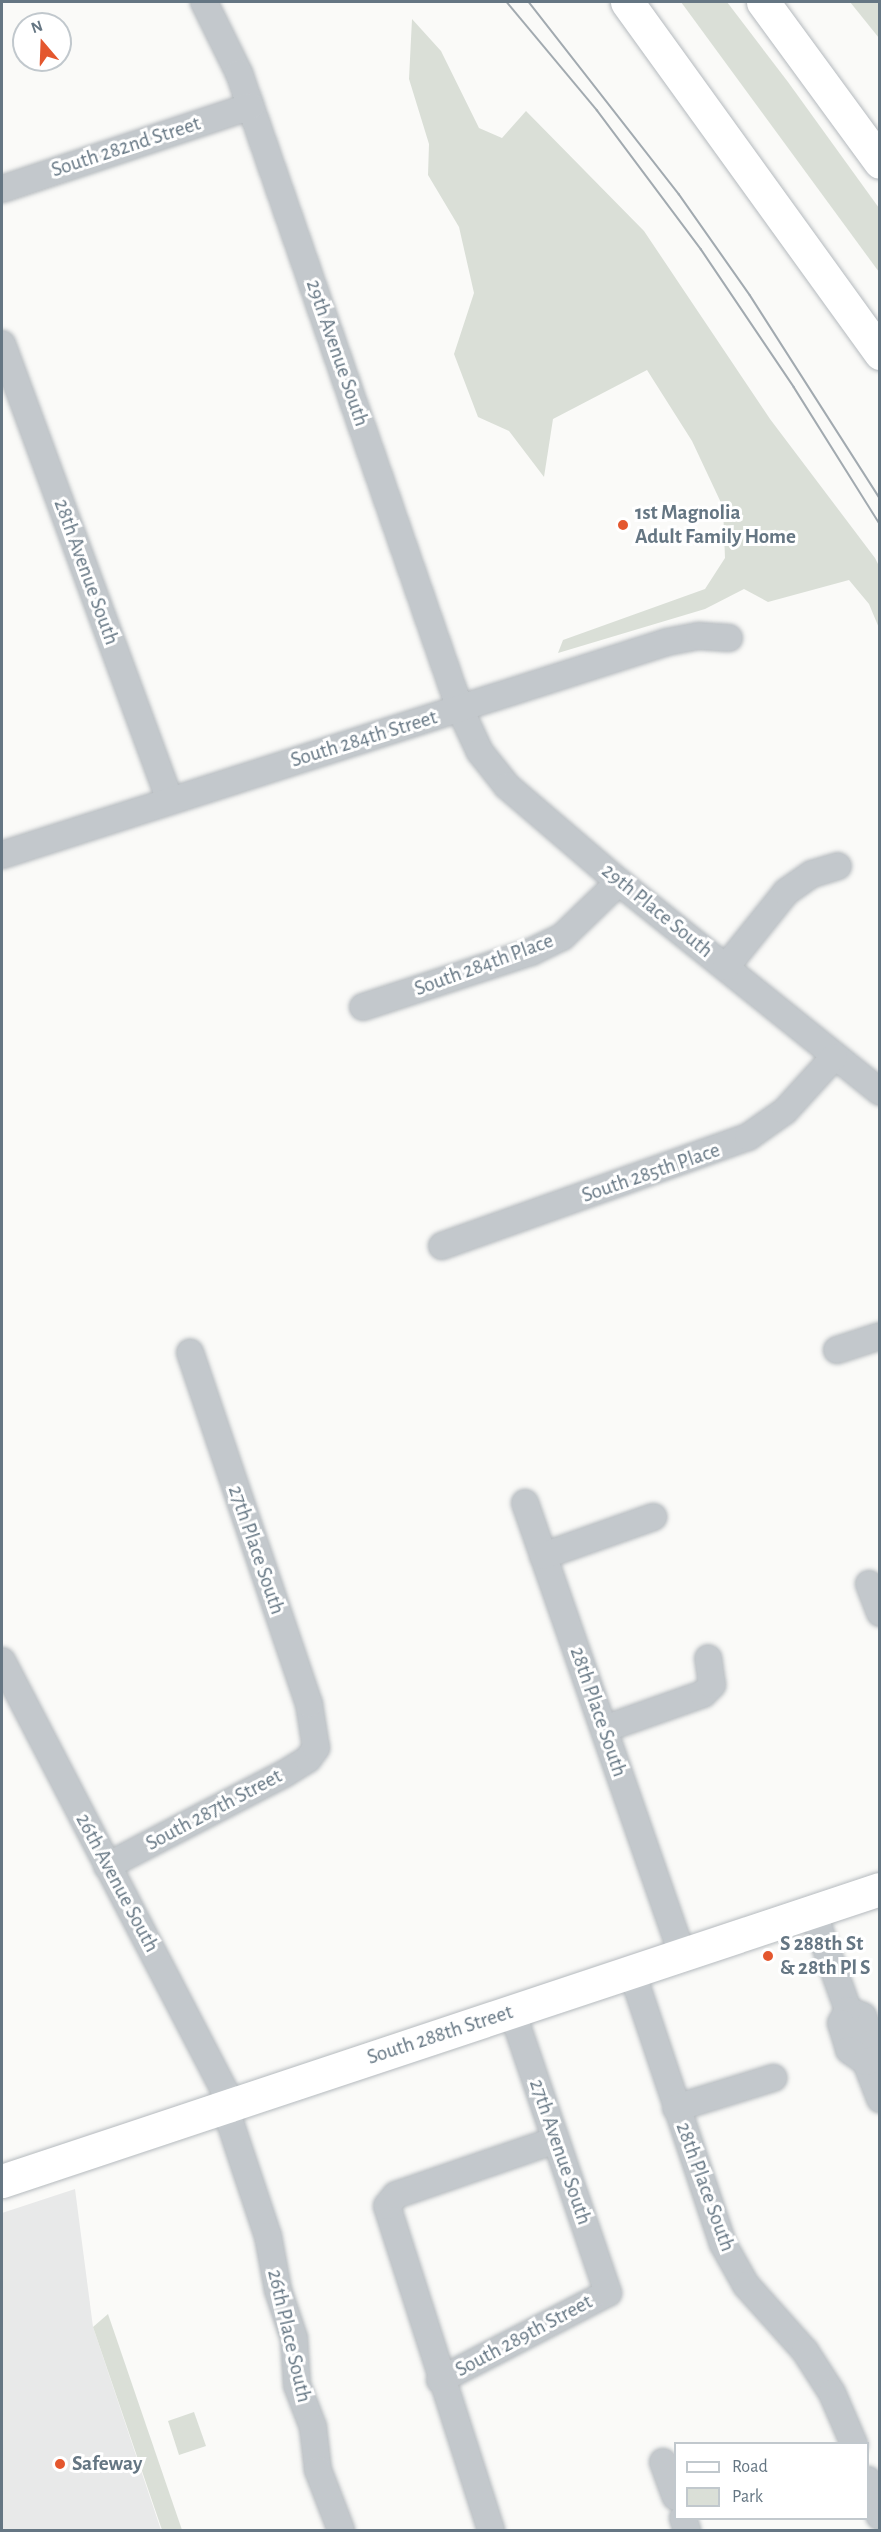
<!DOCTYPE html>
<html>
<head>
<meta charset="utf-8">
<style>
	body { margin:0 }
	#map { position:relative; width:881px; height:2532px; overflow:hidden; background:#fafaf8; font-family:"Alegreya Sans",sans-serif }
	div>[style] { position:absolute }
	.built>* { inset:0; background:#e8e9e9 }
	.green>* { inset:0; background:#dadfd7 }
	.roads { filter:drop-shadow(0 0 2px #b5babe) drop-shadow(0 0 2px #b5babe) }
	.minor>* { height:26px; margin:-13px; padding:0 13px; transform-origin:13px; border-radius:13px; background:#c3c8cc }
	.major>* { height:33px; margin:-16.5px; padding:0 16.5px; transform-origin:16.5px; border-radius:16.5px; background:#fff }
	.highway>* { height:33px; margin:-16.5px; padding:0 16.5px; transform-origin:16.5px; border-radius:16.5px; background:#fff }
	.tram>* { height:1.5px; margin:-0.75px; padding:0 0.75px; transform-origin:0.75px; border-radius:0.75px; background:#a2aab0 }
	.dots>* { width:16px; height:16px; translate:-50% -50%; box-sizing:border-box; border:3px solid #fff; border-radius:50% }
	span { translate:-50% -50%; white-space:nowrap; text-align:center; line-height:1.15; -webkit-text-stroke:6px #fff; paint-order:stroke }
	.street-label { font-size:21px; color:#657683 }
	.poi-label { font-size:21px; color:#657683; font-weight:700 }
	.left { translate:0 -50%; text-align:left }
	.frame { position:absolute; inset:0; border:3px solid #657683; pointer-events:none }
	.legend { position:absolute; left:674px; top:2442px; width:195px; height:78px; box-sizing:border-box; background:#fff; border:2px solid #c1c8cd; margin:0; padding:8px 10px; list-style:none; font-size:18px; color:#657683 }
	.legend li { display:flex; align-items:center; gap:12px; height:30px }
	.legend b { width:30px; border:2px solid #c1c8cd }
	.north { position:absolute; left:12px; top:12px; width:60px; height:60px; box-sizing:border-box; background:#fff; border:2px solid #c1c8cd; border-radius:50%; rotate:341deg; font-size:16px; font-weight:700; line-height:24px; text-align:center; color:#657683 }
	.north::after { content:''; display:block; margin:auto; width:21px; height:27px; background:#e4572e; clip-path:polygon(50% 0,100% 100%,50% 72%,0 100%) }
</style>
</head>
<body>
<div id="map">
	<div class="built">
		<div style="clip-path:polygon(75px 2189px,93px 2327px,161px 2530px,2px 2530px,2px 2213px)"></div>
	</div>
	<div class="green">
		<div style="clip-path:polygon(681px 2px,727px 2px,788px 82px,879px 208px,879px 272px)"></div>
		<div style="clip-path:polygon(850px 2px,879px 2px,879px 38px)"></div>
		<div style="clip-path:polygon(412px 19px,441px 51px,479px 128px,502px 138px,526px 111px,644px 231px,770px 419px,875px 558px,879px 566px,879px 628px,869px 604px,849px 580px,768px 602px,744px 589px,705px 609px,558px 653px,563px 640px,705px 589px,725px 558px,723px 507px,692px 441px,647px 370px,553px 419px,544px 477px,509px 431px,478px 417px,454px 354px,474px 293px,459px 227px,428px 175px,429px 144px,409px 79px)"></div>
		<div style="clip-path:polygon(108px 2314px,182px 2530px,162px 2530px,93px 2327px)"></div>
		<div style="clip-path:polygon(194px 2412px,206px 2446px,179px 2455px,168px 2421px)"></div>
	</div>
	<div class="roads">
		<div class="minor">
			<div style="left:204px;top:2px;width:79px;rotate:63.8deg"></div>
			<div style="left:239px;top:73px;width:673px;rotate:70.84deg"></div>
			<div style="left:460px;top:709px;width:47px;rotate:65.1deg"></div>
			<div style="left:480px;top:752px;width:43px;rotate:51.5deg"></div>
			<div style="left:507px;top:786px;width:148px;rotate:40.6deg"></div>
			<div style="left:619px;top:882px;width:335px;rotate:38.8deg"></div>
			<div style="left:2px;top:189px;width:262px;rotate:-18.4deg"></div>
			<div style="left:2px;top:344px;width:486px;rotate:69.8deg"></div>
			<div style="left:2px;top:855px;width:698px;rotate:-17.76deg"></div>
			<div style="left:667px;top:642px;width:33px;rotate:-11deg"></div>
			<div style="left:699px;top:636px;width:30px;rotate:4deg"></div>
			<div style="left:726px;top:967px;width:96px;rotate:-51.3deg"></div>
			<div style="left:786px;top:892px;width:32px;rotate:-35deg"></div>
			<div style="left:812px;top:874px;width:27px;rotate:-17deg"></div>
			<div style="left:363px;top:1007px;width:177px;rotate:-18.1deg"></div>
			<div style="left:531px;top:952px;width:34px;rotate:-26deg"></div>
			<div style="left:562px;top:937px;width:79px;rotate:-44deg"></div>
			<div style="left:442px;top:1246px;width:325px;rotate:-19.6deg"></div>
			<div style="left:748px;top:1137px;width:45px;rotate:-35.1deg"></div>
			<div style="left:785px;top:1111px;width:73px;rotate:-47.8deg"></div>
			<div style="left:837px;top:1350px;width:45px;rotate:-18deg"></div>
			<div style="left:525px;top:1503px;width:478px;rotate:70.8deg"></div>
			<div style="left:543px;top:1556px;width:117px;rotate:-19.5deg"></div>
			<div style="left:869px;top:1584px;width:31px;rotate:69deg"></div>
			<div style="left:2px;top:1661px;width:500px;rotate:62.62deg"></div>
			<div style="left:604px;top:1729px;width:105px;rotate:-19.5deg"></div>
			<div style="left:703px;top:1694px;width:13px;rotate:-45deg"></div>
			<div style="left:712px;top:1685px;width:27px;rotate:-98deg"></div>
			<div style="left:107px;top:1866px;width:199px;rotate:-27.5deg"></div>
			<div style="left:284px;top:1774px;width:28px;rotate:-32deg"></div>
			<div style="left:308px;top:1759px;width:14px;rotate:-54deg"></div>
			<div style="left:316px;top:1748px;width:45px;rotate:-99deg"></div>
			<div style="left:309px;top:1704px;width:371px;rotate:-108.7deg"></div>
			<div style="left:813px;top:1912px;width:104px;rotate:70.3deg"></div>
			<div style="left:848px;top:2010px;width:16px;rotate:22deg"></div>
			<div style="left:863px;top:2016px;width:28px;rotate:72deg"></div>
			<div style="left:872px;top:2043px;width:20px;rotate:108deg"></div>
			<div style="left:866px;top:2062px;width:40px;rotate:69deg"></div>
			<div style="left:632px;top:1972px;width:287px;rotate:71.5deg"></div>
			<div style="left:723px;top:2244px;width:47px;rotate:60.7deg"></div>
			<div style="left:746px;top:2285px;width:89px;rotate:48.2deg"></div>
			<div style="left:805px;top:2351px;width:50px;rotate:57.3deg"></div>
			<div style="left:832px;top:2393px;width:56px;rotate:66.7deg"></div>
			<div style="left:848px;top:2010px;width:15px;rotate:118deg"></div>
			<div style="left:841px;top:2023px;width:28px;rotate:73deg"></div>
			<div style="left:849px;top:2050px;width:21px;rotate:35deg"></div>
			<div style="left:866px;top:2062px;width:15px;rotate:-16deg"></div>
			<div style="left:225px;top:2107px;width:136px;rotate:71.6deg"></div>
			<div style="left:268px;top:2236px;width:55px;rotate:79.5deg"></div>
			<div style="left:278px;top:2290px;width:51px;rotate:71.6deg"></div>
			<div style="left:294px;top:2338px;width:47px;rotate:86.3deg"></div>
			<div style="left:297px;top:2385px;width:45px;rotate:69.1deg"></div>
			<div style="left:313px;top:2427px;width:43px;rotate:83.4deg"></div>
			<div style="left:318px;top:2470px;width:64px;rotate:69deg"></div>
			<div style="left:676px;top:2108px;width:102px;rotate:-17.2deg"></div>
			<div style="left:440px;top:2380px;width:189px;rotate:-27.4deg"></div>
			<div style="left:608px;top:2293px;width:298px;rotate:-108.8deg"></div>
			<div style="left:663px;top:2462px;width:37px;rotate:70deg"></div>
			<div style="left:868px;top:2480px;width:38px;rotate:72deg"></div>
			<div style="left:683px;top:2518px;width:13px;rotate:72deg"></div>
			<div style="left:491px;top:2530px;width:340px;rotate:-107.8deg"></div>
			<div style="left:387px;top:2206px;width:14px;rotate:-51deg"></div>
			<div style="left:396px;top:2195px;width:169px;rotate:-19deg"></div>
		</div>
		<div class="major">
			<div style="left:2px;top:2181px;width:925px;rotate:-18.4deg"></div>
		</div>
		<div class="highway">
			<div style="left:627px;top:2px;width:433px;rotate:54.2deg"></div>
			<div style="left:763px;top:2px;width:198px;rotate:53.8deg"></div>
		</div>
	</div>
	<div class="tram">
		<div style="left:507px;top:2px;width:141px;rotate:50.2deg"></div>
		<div style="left:597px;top:110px;width:174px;rotate:53.2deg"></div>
		<div style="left:701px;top:249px;width:166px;rotate:56deg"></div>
		<div style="left:794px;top:387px;width:162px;rotate:57.9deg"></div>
		<div style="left:529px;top:2px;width:244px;rotate:52deg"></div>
		<div style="left:679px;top:194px;width:123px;rotate:54.9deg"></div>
		<div style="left:750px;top:295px;width:241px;rotate:57.4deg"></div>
	</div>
	<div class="dots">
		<div style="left:623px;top:525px;background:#e4572e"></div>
		<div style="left:768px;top:1956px;background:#e4572e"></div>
		<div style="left:60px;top:2464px;background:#e4572e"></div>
	</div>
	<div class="street-label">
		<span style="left:126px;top:147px;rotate:-18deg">South 282nd Street</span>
		<span style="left:337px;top:353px;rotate:71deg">29th Avenue South</span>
		<span style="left:86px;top:572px;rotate:70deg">28th Avenue South</span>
		<span style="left:364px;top:739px;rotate:-17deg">South 284th Street</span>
		<span style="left:657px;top:911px;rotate:39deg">29th Place South</span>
		<span style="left:484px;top:965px;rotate:-20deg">South 284th Place</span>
		<span style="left:651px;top:1173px;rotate:-19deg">South 285th Place</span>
		<span style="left:256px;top:1550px;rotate:71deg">27th Place South</span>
		<span style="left:598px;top:1712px;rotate:71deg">28th Place South</span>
		<span style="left:214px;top:1810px;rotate:-28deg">South 287th Street</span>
		<span style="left:117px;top:1883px;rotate:62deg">26th Avenue South</span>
		<span style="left:440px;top:2035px;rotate:-18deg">South 288th Street</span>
		<span style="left:560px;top:2152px;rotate:71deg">27th Avenue South</span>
		<span style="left:705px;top:2187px;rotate:70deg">28th Place South</span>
		<span style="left:289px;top:2336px;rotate:77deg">26th Place South</span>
		<span style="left:524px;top:2336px;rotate:-28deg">South 289th Street</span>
	</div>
	<div class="poi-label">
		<span class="left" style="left:635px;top:525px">1st Magnolia<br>Adult Family Home</span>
		<span class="left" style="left:780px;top:1956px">S 288th St<br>&amp; 28th Pl S</span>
		<span class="left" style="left:72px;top:2464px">Safeway</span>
	</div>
	<div class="frame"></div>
	<ul class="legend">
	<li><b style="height:8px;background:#fff"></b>Road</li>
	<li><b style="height:16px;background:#dadfd7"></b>Park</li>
	</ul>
	<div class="north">N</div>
</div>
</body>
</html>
